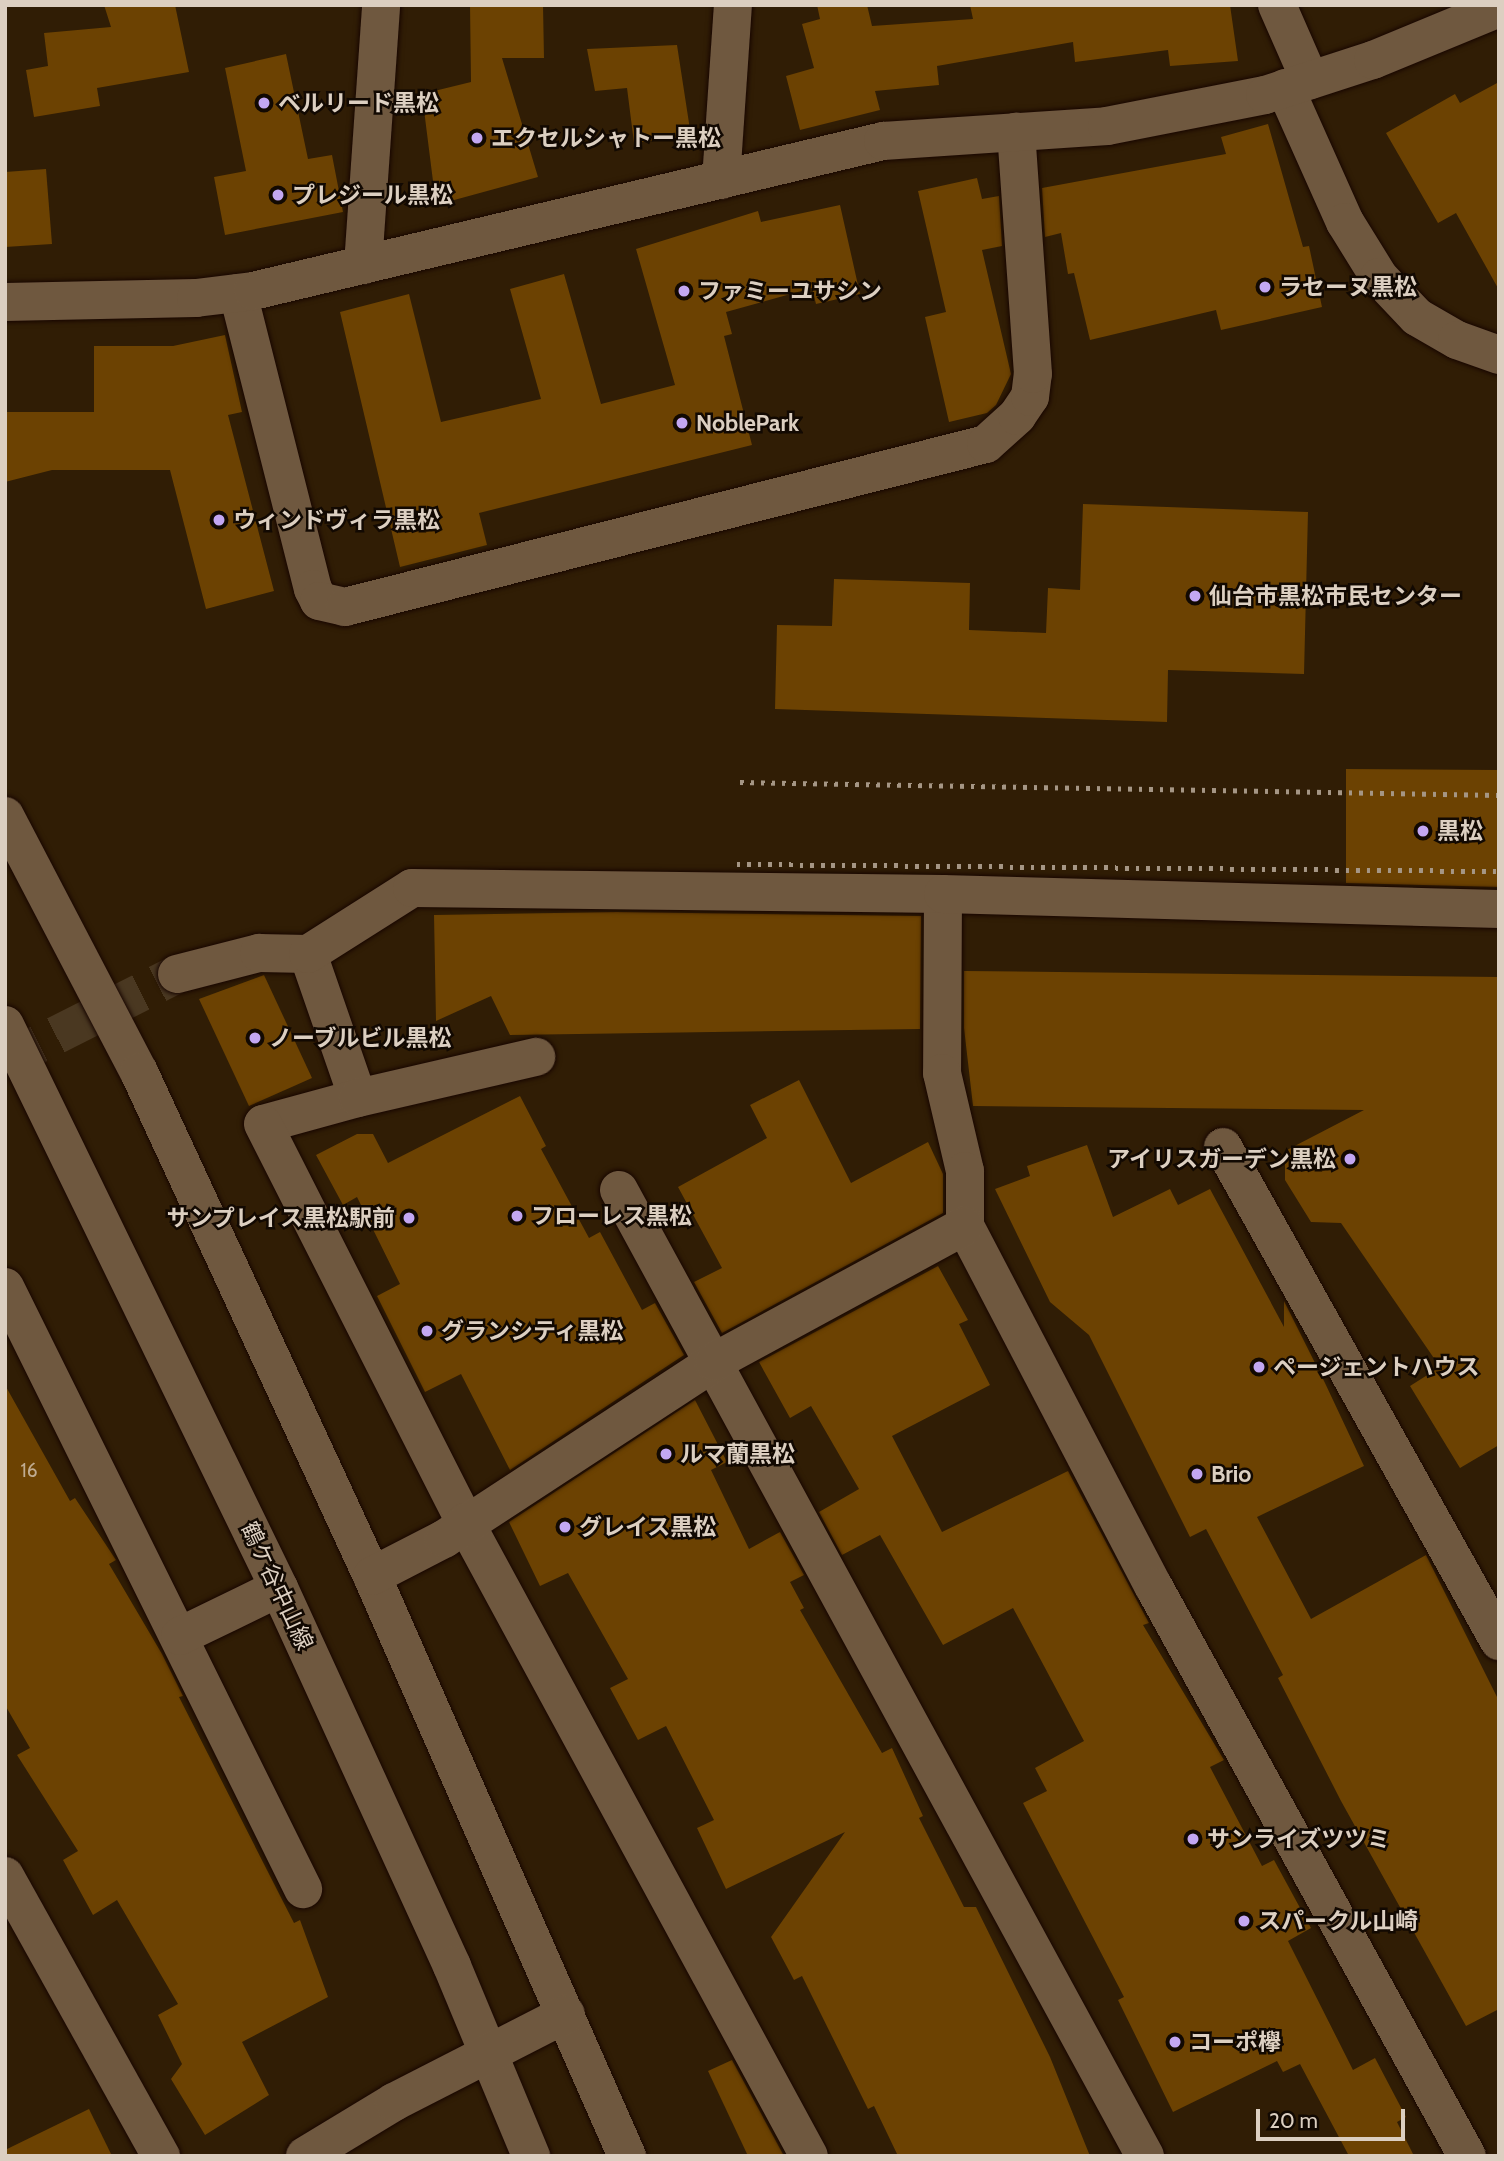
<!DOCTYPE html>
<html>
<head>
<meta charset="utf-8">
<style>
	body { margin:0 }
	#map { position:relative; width:1504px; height:2161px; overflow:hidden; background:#301d05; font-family:Cabin,"Noto Sans JP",sans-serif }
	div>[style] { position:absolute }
	.building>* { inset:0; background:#6c4202 }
	.minor-tunnel>* { height:38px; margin-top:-19px; transform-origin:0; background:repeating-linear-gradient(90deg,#4a3821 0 38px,transparent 0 57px) }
	.roads { filter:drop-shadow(0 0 2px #180600) drop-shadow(0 0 2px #180600) }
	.minor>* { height:38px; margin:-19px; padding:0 19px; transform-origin:19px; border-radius:19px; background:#6f583f }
	.rail>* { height:5px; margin-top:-2.5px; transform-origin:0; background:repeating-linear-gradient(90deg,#a59685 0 3.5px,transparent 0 10.5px) }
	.dots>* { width:19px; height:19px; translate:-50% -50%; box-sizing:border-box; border:4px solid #120902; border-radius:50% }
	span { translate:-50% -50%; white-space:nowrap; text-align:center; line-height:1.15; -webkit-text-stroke:5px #120902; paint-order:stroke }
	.number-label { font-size:19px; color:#c0ac91 }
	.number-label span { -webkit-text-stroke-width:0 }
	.poi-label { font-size:23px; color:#dccfc1; font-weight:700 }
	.left { translate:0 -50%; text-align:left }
	.right { translate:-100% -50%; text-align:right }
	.street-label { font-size:23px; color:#dccfc1 }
	.frame { position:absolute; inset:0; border:7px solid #dccfc1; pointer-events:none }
	.scale { position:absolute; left:1256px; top:2109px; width:149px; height:32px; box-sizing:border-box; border:4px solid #dccfc1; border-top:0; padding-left:9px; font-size:21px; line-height:24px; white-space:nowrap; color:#dccfc1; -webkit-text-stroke:5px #120902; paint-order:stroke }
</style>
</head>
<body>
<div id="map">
	<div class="building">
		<div style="clip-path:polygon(104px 5px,175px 5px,189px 72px,97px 88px,100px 106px,34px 117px,26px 70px,48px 66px,44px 33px,111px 27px)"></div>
		<div style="clip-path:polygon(470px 5px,543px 5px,544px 58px,502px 58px,538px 177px,436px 205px,422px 94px,471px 82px)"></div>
		<div style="clip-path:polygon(817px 5px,867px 5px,872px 26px,973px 19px,970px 5px,1230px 5px,1238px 61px,1170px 66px,1168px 50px,1075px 62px,1073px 42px,937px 66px,939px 85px,875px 91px,880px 110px,800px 130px,786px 76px,814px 68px,802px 24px,820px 19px)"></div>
		<div style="clip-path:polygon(677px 45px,691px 136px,634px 143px,627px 88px,595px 91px,587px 49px)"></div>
		<div style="clip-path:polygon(286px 54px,308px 159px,332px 155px,343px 212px,225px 235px,214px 177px,246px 171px,225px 68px)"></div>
		<div style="clip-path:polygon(1499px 82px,1499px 290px,1456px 213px,1438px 223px,1386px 133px,1455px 94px,1460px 103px)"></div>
		<div style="clip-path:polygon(1268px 124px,1303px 247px,1309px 246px,1322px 307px,1221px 330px,1216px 310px,1090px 340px,1074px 273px,1068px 274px,1061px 233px,1045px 237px,1042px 188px,1226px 154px,1221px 137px)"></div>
		<div style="clip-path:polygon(46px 169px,52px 244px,5px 247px,5px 172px)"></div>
		<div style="clip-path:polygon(977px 178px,982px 199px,999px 196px,1002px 246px,982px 250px,1011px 374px,996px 405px,987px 413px,949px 422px,925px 317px,946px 312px,918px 191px)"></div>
		<div style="clip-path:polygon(840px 205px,860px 294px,816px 304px,812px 288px,726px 312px,732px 334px,724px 336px,752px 445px,479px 513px,487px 545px,400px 567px,340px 312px,409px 294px,441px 422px,541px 399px,510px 289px,564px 274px,601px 404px,675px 385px,636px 249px,758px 211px,761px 222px)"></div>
		<div style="clip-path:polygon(225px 335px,242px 412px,228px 415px,274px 591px,206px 609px,170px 470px,52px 470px,5px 482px,5px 412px,94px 412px,94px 346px,173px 346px)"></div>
		<div style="clip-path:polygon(1083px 504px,1308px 512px,1304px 674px,1168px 670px,1167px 722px,775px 709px,777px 625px,832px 626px,834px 579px,970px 583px,969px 630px,1046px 633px,1048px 588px,1080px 590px)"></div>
		<div style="clip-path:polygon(1346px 769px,1499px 770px,1499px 887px,1346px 883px)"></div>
		<div style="clip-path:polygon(617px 912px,921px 916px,920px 1029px,510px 1035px,491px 996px,436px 1021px,434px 915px)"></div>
		<div style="clip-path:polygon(964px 971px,1499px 977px,1499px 1445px,1460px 1468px,1410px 1386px,1440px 1367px,1341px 1223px,1311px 1222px,1285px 1180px,1285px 1151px,1364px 1110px,973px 1106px,964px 1028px)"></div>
		<div style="clip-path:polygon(264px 975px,312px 1078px,249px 1106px,199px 999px)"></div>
		<div style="clip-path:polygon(799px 1080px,851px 1183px,928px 1142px,943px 1174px,943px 1213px,722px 1333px,694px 1282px,722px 1268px,678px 1187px,767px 1138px,750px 1105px)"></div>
		<div style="clip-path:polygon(520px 1096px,546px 1146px,541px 1149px,589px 1238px,600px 1232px,642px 1310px,655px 1303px,684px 1355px,510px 1470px,461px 1374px,425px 1392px,377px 1296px,400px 1284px,357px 1197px,343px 1205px,316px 1155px,357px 1134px,373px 1134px,388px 1163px)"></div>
		<div style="clip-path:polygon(1087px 1145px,1113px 1217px,1170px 1189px,1178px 1205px,1210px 1189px,1284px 1327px,1284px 1301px,1325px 1383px,1364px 1466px,1257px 1517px,1311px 1619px,1426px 1555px,1499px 1701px,1499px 2009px,1466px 2026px,1341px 1801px,1278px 1678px,1283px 1675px,1206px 1529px,1190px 1537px,1089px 1335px,1050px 1302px,995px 1189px,1030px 1176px,1027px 1166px)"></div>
		<div style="clip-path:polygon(938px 1266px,968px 1320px,959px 1324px,990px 1385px,892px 1436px,942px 1532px,1068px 1471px,1149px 1623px,1143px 1625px,1224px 1760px,1210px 1767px,1262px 1866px,1274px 1860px,1311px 1928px,1288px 1941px,1353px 2070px,1375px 2058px,1406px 2117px,1397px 2122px,1414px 2156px,1349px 2156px,1300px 2064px,1283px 2072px,1277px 2061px,1173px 2112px,1118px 2000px,1124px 1997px,1023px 1803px,1047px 1791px,1035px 1768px,1084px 1741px,1013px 1608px,943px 1645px,880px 1535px,842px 1555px,819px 1512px,859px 1489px,811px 1406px,790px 1418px,759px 1362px)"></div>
		<div style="clip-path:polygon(5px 1385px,70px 1501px,75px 1498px,116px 1560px,109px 1564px,162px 1654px,183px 1696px,179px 1697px,294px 1923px,300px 1920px,328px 1997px,242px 2042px,269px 2095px,205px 2135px,171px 2079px,182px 2064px,158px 2015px,178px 2004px,117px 1900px,93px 1915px,63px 1860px,78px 1851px,17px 1755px,30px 1748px,5px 1705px)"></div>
		<div style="clip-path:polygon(695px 1400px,727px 1462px,711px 1470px,749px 1549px,780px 1532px,804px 1575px,790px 1582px,804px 1608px,800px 1610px,882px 1753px,892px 1748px,923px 1816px,919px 1818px,964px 1907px,976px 1907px,1050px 2057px,1090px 2156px,898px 2156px,874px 2106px,868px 2109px,802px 1976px,794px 1980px,771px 1937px,845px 1832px,726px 1889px,697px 1828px,714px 1820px,666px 1726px,638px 1740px,610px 1688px,628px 1679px,568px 1573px,540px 1586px,509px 1522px)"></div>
		<div style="clip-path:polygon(732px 2060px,784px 2156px,748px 2156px,708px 2071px)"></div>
		<div style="clip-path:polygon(89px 2109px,112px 2156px,5px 2156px,5px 2150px)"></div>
	</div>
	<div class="minor-tunnel">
		<div style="left:5px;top:1061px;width:193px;rotate:-26.8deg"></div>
	</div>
	<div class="roads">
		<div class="minor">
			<div style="left:1277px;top:5px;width:82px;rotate:66.3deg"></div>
			<div style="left:1285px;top:88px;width:147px;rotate:65.9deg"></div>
			<div style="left:1345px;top:222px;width:65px;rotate:58.3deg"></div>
			<div style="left:1379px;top:277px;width:55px;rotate:46.5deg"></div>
			<div style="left:1417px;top:317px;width:46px;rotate:29.9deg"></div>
			<div style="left:1457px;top:340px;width:45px;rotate:19.7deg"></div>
			<div style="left:721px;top:180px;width:175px;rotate:-86.1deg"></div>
			<div style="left:363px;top:265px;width:261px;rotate:-86deg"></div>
			<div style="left:238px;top:293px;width:305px;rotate:75.8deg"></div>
			<div style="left:313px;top:589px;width:13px;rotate:63deg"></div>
			<div style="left:319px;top:601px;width:27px;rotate:13deg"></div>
			<div style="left:345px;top:607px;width:661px;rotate:-14.27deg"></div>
			<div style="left:986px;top:444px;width:42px;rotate:-42.1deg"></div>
			<div style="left:1017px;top:416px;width:23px;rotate:-56deg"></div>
			<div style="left:1030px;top:397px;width:23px;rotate:-83deg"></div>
			<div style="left:1033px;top:374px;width:243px;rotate:-94deg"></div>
			<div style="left:5px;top:302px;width:191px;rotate:-1.2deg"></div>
			<div style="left:196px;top:298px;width:57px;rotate:-7deg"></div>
			<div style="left:253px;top:291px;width:648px;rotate:-13.39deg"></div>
			<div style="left:883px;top:141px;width:225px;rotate:-3.8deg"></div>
			<div style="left:1107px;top:126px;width:161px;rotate:-11.1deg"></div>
			<div style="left:1265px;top:95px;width:114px;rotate:-18deg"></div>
			<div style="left:1373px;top:60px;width:136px;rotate:-22.4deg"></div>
			<div style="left:5px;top:816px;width:289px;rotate:62.4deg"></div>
			<div style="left:139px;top:1072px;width:555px;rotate:65.19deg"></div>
			<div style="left:372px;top:1576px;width:634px;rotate:66.27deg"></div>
			<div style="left:943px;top:894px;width:179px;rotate:90.3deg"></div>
			<div style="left:942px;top:1073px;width:101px;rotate:76.8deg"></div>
			<div style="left:965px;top:1171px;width:55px;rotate:90deg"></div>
			<div style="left:965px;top:1226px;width:407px;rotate:62.4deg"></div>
			<div style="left:1154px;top:1587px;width:649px;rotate:61.19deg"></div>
			<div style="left:308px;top:954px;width:152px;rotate:70.9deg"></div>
			<div style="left:358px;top:1098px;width:98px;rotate:164.7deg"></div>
			<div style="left:263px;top:1124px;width:446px;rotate:63.1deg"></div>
			<div style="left:465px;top:1522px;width:721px;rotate:61.52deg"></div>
			<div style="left:177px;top:974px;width:85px;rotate:-14.4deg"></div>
			<div style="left:259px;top:953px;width:49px;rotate:1.2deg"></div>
			<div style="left:308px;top:954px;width:123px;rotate:-32.4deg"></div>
			<div style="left:412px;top:888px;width:531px;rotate:0.65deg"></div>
			<div style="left:943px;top:894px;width:556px;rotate:1.55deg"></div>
			<div style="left:5px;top:1025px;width:626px;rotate:64.05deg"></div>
			<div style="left:279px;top:1588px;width:416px;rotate:65.4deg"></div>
			<div style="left:452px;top:1966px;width:206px;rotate:67.4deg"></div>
			<div style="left:358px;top:1098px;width:183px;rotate:-13deg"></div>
			<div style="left:1223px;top:1147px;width:566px;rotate:60.81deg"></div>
			<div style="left:619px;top:1190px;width:1100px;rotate:61.43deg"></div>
			<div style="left:5px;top:1287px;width:672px;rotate:63.66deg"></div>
			<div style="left:372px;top:1576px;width:81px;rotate:-27.2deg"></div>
			<div style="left:444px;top:1539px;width:323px;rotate:-33.2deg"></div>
			<div style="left:714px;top:1362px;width:285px;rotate:-28.5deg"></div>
			<div style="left:180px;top:1636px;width:110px;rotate:-25.9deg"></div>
			<div style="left:5px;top:1876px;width:321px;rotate:60.9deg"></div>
			<div style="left:305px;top:2156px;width:104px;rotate:-31.2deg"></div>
			<div style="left:394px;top:2102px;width:193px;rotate:-27.1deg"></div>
		</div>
	</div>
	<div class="rail">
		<div style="left:740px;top:782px;width:759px;rotate:0.98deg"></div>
		<div style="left:737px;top:864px;width:762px;rotate:0.53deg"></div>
	</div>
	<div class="dots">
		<div style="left:264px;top:103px;background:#c3a7f2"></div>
		<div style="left:477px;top:138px;background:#c3a7f2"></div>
		<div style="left:278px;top:195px;background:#c3a7f2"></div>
		<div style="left:1265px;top:287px;background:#c3a7f2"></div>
		<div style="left:684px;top:291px;background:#c3a7f2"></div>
		<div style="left:682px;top:423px;background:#c3a7f2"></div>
		<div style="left:219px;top:520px;background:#c3a7f2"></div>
		<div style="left:1195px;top:596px;background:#c3a7f2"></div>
		<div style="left:1423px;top:831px;background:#c3a7f2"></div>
		<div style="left:255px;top:1038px;background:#c3a7f2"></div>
		<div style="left:1350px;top:1159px;background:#c3a7f2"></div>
		<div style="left:517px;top:1216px;background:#c3a7f2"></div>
		<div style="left:409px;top:1218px;background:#c3a7f2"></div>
		<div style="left:427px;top:1331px;background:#c3a7f2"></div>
		<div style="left:1259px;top:1367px;background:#c3a7f2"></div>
		<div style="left:666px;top:1454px;background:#c3a7f2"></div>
		<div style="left:1197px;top:1474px;background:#c3a7f2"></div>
		<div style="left:565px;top:1527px;background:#c3a7f2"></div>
		<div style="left:1193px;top:1839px;background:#c3a7f2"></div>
		<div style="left:1244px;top:1921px;background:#c3a7f2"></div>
		<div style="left:1175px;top:2042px;background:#c3a7f2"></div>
	</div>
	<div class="number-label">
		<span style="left:29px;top:1471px">16</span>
	</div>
	<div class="poi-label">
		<span class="left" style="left:278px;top:103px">ベルリード黒松</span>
		<span class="left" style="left:491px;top:138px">エクセルシャトー黒松</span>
		<span class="left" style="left:292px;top:195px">プレジール黒松</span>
		<span class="left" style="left:1279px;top:287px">ラセーヌ黒松</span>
		<span class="left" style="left:698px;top:291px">ファミーユサシン</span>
		<span class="left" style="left:696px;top:423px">NoblePark</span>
		<span class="left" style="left:233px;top:520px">ウィンドヴィラ黒松</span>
		<span class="left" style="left:1209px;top:596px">仙台市黒松市民センター</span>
		<span class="left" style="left:1437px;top:831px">黒松</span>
		<span class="left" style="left:269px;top:1038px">ノーブルビル黒松</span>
		<span class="right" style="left:1336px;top:1159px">アイリスガーデン黒松</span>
		<span class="left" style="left:531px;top:1216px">フローレス黒松</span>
		<span class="right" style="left:395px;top:1218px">サンプレイス黒松駅前</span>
		<span class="left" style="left:441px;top:1331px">グランシティ黒松</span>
		<span class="left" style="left:1273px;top:1367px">ページェントハウス</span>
		<span class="left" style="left:680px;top:1454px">ルマ蘭黒松</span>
		<span class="left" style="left:1211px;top:1474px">Brio</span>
		<span class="left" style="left:579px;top:1527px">グレイス黒松</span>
		<span class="left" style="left:1207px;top:1839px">サンライズツツミ</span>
		<span class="left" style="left:1258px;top:1921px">スパークル山崎</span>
		<span class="left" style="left:1189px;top:2042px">コーポ欅</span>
	</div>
	<div class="street-label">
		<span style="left:277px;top:1586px;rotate:65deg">鶴ケ谷中山線</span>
	</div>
	<div class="frame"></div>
	<div class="scale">20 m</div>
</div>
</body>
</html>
